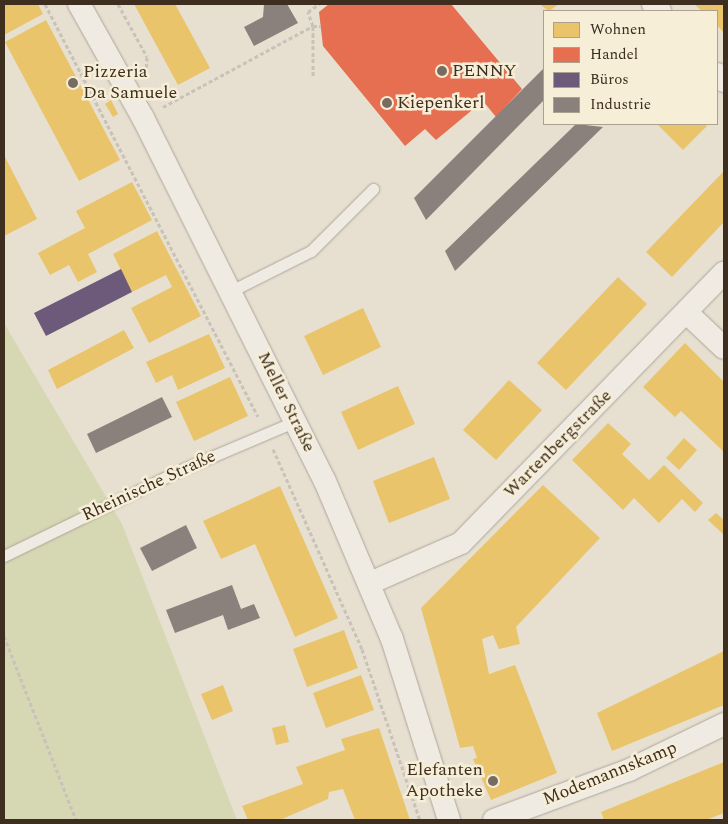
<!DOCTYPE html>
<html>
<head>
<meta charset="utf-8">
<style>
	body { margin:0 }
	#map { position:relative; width:728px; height:824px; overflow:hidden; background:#e7e0d1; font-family:Spectral,serif }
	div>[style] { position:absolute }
	.green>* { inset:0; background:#d6d7b3 }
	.homes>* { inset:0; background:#e9c46a }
	.shops>* { inset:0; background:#e76f51 }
	.offices>* { inset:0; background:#6d597a }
	.industry>* { inset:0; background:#8a817c }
	.path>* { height:3px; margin-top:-1.5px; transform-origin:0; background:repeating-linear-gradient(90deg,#c8c2b9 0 4px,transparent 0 6.5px) }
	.roads { filter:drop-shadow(0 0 1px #ada599) drop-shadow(0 0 1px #ada599) }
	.service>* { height:11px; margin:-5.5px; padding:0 5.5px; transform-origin:5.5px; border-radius:5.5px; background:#efebe3 }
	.minor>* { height:22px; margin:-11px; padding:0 11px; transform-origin:11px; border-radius:11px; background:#efebe3 }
	.dots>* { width:14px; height:14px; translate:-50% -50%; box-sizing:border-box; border:2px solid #f7eed8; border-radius:50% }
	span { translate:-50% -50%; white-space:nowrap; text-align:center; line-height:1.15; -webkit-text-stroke:5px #f7eed8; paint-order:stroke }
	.poi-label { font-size:18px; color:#3d2e20 }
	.left { translate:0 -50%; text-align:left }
	.right { translate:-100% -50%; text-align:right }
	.street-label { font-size:18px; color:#3d2e20 }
	.frame { position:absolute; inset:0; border:5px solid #3d2e20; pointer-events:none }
	.legend { position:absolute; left:543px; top:10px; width:175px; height:115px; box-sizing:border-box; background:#f7eed8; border:1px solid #ada18e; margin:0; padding:6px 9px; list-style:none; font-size:15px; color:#3d2e20 }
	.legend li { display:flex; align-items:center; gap:10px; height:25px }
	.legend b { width:25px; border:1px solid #ada18e }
</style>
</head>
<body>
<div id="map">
	<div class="green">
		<div style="clip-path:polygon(4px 323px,122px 524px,237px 820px,4px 820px)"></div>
	</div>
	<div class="homes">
		<div style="clip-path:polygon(4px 4px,38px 4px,43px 14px,4px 35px)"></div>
		<div style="clip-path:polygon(134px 4px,175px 4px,210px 68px,178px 85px)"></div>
		<div style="clip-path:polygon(539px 4px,559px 4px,549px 11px)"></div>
		<div style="clip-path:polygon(694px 4px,724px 4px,724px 33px,717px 25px,717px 11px,702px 11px)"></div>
		<div style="clip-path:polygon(46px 20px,120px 160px,79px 181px,5px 42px)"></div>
		<div style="clip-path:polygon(111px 100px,118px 114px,113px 117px,105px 104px)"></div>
		<div style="clip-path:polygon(657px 124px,705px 124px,707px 126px,683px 150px)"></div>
		<div style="clip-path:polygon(4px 155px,37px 219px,4px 236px)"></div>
		<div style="clip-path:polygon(724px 171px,724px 222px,672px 277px,646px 252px)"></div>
		<div style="clip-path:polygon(132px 182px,152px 220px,88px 254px,97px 272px,78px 282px,69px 265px,50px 275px,38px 253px,85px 228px,76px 211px)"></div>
		<div style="clip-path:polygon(157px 231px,201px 316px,149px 343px,131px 308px,172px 287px,166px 275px,132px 292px,113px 254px)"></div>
		<div style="clip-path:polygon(618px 277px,647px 304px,566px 390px,537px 363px)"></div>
		<div style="clip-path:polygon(363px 308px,381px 347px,323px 375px,304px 336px)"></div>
		<div style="clip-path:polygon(124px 330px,134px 348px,57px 389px,48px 370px)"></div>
		<div style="clip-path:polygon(209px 334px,225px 368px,178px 390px,172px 375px,156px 383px,146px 362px)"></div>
		<div style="clip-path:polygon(685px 343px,724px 382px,724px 452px,681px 411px,675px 417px,643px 387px)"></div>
		<div style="clip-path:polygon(230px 377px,248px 416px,194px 441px,176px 402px)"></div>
		<div style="clip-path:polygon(509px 380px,542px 410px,496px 460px,463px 430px)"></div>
		<div style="clip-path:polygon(398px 386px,415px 424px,358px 450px,341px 412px)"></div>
		<div style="clip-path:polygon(608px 423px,631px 444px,622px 454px,649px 480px,664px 465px,703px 503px,695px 512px,682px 499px,659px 523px,634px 498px,623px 510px,572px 460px)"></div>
		<div style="clip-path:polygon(684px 438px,697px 450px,679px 470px,666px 458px)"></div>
		<div style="clip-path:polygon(434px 457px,450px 499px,389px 523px,373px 481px)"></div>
		<div style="clip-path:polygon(543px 485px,600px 538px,516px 627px,520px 644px,499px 649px,493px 635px,482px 639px,489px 674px,515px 665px,557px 773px,491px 800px,473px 759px,477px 758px,473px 746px,460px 748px,421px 608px)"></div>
		<div style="clip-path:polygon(280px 486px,338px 618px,295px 637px,255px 544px,221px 559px,203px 521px)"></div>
		<div style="clip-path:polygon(716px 513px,724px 520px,724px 535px,708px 520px)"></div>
		<div style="clip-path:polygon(344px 630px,358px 668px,307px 687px,293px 649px)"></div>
		<div style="clip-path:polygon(724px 651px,724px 705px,612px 751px,597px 713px)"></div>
		<div style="clip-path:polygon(361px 675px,374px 710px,326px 728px,313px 693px)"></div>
		<div style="clip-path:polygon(223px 685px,233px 711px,212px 720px,201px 694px)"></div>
		<div style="clip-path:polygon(285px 725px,289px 742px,276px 745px,272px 728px)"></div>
		<div style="clip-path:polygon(379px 728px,410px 820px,355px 820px,343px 789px,329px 792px,328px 799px,280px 820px,248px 820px,242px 806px,303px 784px,296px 767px,345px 750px,341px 739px)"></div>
		<div style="clip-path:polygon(724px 762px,724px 813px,706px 820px,604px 820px,601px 812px)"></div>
	</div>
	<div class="shops">
		<div style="clip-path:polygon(329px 4px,451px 4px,522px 89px,496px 117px,483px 101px,436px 140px,425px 129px,405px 146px,323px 46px,319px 12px)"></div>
	</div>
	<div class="offices">
		<div style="clip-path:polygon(121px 269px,132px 292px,46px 336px,34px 313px)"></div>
	</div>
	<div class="industry">
		<div style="clip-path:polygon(264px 4px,287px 4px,298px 23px,254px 46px,244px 27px,263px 17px)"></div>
		<div style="clip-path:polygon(544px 68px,544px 100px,426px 220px,414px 198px)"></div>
		<div style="clip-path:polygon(576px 124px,603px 127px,455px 271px,445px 251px)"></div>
		<div style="clip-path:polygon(162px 397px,172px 417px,96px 453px,87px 434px)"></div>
		<div style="clip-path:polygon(186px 525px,197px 548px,152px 571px,140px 548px)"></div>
		<div style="clip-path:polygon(232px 585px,241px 609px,254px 604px,260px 618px,228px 630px,223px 615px,175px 633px,166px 610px)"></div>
	</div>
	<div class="path">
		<div style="left:45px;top:4px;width:464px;rotate:62.7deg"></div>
		<div style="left:118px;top:4px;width:60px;rotate:61.3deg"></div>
		<div style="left:147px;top:57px;width:15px;rotate:94deg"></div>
		<div style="left:313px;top:76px;width:50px;rotate:-90deg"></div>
		<div style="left:313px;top:26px;width:8px"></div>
		<div style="left:163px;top:107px;width:170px;rotate:-28.4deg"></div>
		<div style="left:313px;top:26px;width:15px;rotate:-110deg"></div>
		<div style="left:308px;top:12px;width:14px;rotate:-36deg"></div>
		<div style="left:273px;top:449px;width:219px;rotate:66deg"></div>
		<div style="left:362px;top:649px;width:181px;rotate:71.3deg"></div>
		<div style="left:4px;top:636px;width:198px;rotate:68.6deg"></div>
	</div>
	<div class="roads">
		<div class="service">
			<div style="left:231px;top:291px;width:89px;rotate:-26.6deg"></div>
			<div style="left:311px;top:251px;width:88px;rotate:-45deg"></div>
			<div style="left:4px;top:556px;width:191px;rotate:-26deg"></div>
			<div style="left:176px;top:472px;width:130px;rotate:-23deg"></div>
		</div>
		<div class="minor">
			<div style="left:79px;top:4px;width:131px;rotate:60.7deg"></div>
			<div style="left:143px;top:118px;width:404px;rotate:63.4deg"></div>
			<div style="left:324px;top:479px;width:174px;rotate:67deg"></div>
			<div style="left:392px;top:639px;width:190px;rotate:72.5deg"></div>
			<div style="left:653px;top:4px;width:10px;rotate:45deg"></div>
			<div style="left:717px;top:74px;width:10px;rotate:45deg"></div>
			<div style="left:687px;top:313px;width:51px;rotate:43.4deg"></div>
			<div style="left:370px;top:583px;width:99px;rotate:-23.7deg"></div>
			<div style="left:461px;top:543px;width:377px;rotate:-45.8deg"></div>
			<div style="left:494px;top:820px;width:144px;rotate:-20.3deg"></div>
			<div style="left:629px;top:770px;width:106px;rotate:-25.8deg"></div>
		</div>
	</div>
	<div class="dots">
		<div style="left:442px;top:71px;background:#786c5e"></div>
		<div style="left:73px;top:83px;background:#786c5e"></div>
		<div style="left:387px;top:103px;background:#786c5e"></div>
		<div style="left:493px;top:781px;background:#786c5e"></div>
	</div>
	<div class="poi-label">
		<span class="left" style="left:452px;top:71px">PENNY</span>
		<span class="left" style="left:83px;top:83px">Pizzeria<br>Da Samuele</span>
		<span class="left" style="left:397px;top:103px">Kiepenkerl</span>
		<span class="right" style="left:483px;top:781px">Elefanten<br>Apotheke</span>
	</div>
	<div class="street-label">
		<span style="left:286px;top:402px;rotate:64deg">Meller Straße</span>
		<span style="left:558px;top:444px;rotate:-45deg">Wartenbergstraße</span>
		<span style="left:149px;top:486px;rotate:-25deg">Rheinische Straße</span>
		<span style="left:610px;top:774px;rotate:-22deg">Modemannskamp</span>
	</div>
	<div class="frame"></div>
	<ul class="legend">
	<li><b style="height:14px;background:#e9c46a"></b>Wohnen</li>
	<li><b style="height:14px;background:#e76f51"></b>Handel</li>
	<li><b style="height:14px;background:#6d597a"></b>Büros</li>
	<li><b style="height:14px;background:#8a817c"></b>Industrie</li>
	</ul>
</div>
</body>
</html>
